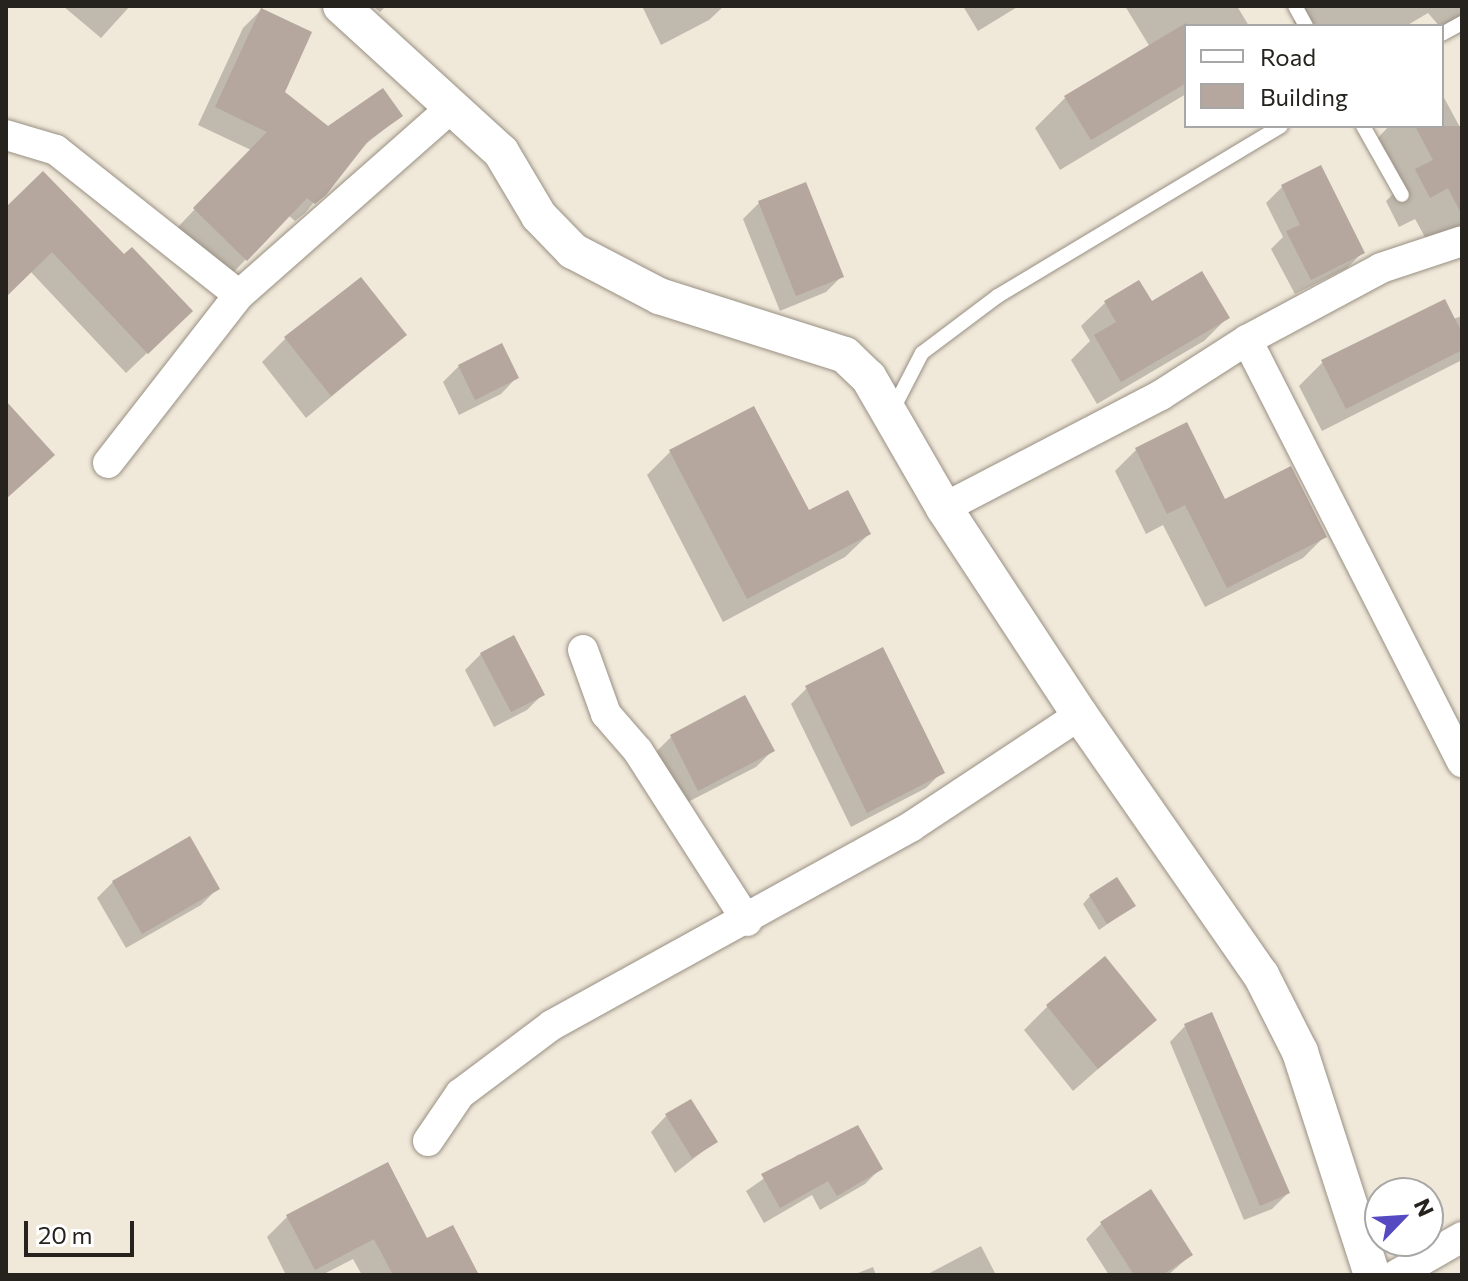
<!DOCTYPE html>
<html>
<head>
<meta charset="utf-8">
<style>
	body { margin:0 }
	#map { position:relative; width:1468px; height:1281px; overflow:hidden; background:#f0e8d9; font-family:Commissioner,sans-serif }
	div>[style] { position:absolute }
	.shadow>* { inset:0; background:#0003 }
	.building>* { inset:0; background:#b5a69e }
	.roads { filter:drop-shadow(0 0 2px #989083) drop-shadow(0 0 2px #989083) }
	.service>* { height:14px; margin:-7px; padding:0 7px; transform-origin:7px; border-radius:7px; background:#fff }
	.minor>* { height:30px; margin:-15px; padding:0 15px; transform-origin:15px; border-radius:15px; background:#fff }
	.tertiary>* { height:36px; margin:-18px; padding:0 18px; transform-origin:18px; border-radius:18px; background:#fff }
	span { translate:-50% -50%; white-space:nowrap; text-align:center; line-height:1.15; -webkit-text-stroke:6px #fff; paint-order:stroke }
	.frame { position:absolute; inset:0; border:8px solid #26231e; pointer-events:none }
	.legend { position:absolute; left:1184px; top:24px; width:260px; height:104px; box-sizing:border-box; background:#fff; border:2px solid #a8a7a5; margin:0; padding:10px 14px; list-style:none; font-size:24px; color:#26231e }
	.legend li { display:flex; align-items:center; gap:16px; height:40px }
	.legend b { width:40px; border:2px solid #a8a7a5 }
	.north { position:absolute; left:1364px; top:1177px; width:80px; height:80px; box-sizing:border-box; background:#fff; border:2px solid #a8a7a5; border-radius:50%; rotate:65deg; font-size:22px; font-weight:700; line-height:32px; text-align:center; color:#26231e }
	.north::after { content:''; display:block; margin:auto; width:28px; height:36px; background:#554ac1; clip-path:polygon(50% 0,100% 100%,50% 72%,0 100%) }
	.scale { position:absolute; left:24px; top:1221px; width:110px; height:36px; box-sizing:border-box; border:4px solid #26231e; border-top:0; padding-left:10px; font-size:24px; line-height:28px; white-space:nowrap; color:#26231e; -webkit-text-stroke:6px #fff; paint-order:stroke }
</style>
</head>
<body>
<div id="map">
	<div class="shadow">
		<div style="clip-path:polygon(63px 6px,130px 6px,101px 38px)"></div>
		<div style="clip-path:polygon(373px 6px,386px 6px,380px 12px)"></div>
		<div style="clip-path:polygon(642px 6px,724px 6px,709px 20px,661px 45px)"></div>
		<div style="clip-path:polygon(963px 6px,1019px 6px,978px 31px)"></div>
		<div style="clip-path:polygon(1125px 6px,1237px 6px,1249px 26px,1186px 26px,1186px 94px,1060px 170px,1035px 128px,1066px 97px,1150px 47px)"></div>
		<div style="clip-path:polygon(1308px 6px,1462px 6px,1462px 19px,1442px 29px,1428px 13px,1406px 26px,1296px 26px,1293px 21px)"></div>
		<div style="clip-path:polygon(261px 10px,283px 92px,328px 129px,401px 116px,357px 151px,305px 213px,295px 221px,288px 215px,228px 278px,177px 228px,251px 150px,198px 125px,243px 28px)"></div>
		<div style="clip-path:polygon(1442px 94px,1462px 131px,1462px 229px,1430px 246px,1415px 219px,1399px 227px,1386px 201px,1400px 187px,1376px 140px,1389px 126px,1442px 126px)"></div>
		<div style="clip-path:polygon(805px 185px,842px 276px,826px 292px,780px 311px,743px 219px,759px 203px)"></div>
		<div style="clip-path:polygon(1282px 187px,1363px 252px,1347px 268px,1295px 294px,1271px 249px,1283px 237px,1266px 203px)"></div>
		<div style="clip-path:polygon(6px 210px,124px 257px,170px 331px,126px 373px,30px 271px,6px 294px)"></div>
		<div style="clip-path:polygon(1138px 283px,1151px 304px,1227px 318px,1204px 341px,1097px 404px,1071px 360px,1090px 341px,1081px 326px,1105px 303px)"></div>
		<div style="clip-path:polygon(1462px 316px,1462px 360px,1322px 431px,1299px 386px,1323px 362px)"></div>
		<div style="clip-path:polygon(405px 335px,306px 418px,262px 362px,285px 339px)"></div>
		<div style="clip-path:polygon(459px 366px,516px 378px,501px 394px,459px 415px,443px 382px)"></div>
		<div style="clip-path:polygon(1186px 425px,1224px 501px,1325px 536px,1303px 558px,1205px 607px,1163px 525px,1146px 534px,1115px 471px,1136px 450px)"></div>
		<div style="clip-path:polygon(670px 452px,808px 513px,869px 534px,845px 557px,723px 622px,647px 475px)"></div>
		<div style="clip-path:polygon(481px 654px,542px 695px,527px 710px,494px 727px,465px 670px)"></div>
		<div style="clip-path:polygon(807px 688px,942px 772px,926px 788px,851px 827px,791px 704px)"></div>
		<div style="clip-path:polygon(671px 737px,772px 751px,756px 767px,682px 805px,655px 753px)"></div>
		<div style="clip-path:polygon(113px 882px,217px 889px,201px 905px,126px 948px,97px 898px)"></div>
		<div style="clip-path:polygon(1090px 896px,1133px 906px,1099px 930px,1083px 904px)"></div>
		<div style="clip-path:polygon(1048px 1006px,1155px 1019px,1073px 1091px,1024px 1030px)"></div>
		<div style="clip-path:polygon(1185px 1026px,1288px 1193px,1272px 1209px,1244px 1220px,1170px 1042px)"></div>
		<div style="clip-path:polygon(666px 1116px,715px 1142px,675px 1173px,651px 1132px)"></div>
		<div style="clip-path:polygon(799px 1154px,802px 1160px,881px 1168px,865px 1184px,820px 1210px,812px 1195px,764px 1223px,746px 1191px)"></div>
		<div style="clip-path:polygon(287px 1217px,426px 1241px,476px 1275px,362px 1275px,353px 1259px,322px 1275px,286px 1275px,267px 1237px)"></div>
		<div style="clip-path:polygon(1102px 1223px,1191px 1255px,1168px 1275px,1109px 1275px,1086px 1239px)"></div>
		<div style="clip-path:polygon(981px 1246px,996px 1275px,926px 1275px)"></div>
		<div style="clip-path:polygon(873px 1267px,876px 1275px,853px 1275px)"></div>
	</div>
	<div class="building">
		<div style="clip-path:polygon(261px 8px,312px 32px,285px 92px,328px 126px,383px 88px,403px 116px,369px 140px,326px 195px,315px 204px,307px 198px,247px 261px,193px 208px,267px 132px,215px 107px)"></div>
		<div style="clip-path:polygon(1186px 23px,1186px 83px,1091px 140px,1064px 96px)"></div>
		<div style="clip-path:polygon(1415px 126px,1462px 126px,1462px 215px,1448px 188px,1430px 198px,1415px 169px,1433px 160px)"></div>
		<div style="clip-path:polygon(1321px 165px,1365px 253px,1311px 280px,1286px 231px,1300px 225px,1281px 185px)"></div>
		<div style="clip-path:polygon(43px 171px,124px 254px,132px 247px,193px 311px,148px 354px,52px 252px,6px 297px,6px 207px)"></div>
		<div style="clip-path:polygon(806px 182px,844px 277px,796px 296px,758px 201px)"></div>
		<div style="clip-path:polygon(1202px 271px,1230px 318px,1121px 382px,1094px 335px,1116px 322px,1104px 301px,1139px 280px,1152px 301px)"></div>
		<div style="clip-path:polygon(361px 277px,407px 335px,331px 396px,284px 337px)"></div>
		<div style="clip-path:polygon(1445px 299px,1462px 333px,1462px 350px,1346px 409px,1321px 360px)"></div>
		<div style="clip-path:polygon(502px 343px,519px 378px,475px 400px,458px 365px)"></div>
		<div style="clip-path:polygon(6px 401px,55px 455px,6px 499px)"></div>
		<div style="clip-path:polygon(754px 406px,809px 510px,848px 490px,871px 534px,747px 599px,669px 450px)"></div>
		<div style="clip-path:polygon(1187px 422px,1225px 499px,1291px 466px,1327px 537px,1227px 588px,1185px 505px,1167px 514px,1135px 448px)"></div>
		<div style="clip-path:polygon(514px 635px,545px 695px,511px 712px,480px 653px)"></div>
		<div style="clip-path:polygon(883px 647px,945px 773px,867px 813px,805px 686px)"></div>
		<div style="clip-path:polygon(745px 695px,775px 751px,698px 791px,670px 735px)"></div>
		<div style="clip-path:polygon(190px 836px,220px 889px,142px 934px,112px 881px)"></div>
		<div style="clip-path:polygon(1117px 877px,1136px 906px,1107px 924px,1089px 895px)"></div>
		<div style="clip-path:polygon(1105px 956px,1157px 1020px,1098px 1069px,1046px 1005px)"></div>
		<div style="clip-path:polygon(1212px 1012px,1290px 1193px,1260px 1206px,1184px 1024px)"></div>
		<div style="clip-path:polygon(691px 1099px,718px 1142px,692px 1158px,665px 1114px)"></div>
		<div style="clip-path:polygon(858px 1125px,883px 1169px,837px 1196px,828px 1181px,780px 1208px,761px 1174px)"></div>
		<div style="clip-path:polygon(388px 1162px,427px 1238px,453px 1225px,479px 1275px,393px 1275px,374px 1239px,315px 1270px,286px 1215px)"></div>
		<div style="clip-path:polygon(1151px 1189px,1193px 1255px,1162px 1275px,1134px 1275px,1100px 1222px)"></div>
	</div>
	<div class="roads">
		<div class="service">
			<div style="left:1295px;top:6px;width:23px;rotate:61deg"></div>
			<div style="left:1442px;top:34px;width:23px;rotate:-29deg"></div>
			<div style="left:1363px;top:126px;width:79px;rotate:60.5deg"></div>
			<div style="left:892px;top:411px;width:65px;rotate:-62.7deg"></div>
			<div style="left:922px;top:353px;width:95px;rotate:-36.9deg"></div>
			<div style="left:998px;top:296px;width:330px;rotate:-31deg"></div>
		</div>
		<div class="minor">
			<div style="left:6px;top:135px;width:52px;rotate:16.7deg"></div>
			<div style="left:56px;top:150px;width:233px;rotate:38.4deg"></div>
			<div style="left:1247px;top:340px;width:474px;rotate:63deg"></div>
			<div style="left:108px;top:463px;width:213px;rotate:-52.1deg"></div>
			<div style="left:239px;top:295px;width:283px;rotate:-41.4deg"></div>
			<div style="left:944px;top:508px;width:245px;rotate:-27.5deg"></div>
			<div style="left:1161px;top:395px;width:102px;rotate:-32.6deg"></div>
			<div style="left:1247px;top:340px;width:152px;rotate:-28.2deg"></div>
			<div style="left:1381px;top:268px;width:85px;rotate:-18.4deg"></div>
			<div style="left:583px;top:650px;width:68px;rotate:70.2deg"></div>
			<div style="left:606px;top:714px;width:49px;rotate:49.1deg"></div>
			<div style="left:638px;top:751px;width:202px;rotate:57.3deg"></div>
			<div style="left:428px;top:1141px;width:57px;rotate:-55.8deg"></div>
			<div style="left:460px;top:1094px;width:115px;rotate:-36.9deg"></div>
			<div style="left:552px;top:1025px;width:411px;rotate:-28.9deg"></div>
			<div style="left:912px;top:826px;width:201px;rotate:-33.5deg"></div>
			<div style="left:1396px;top:1275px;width:76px;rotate:-29.9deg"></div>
		</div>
		<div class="tertiary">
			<div style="left:341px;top:6px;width:217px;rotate:42.4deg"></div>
			<div style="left:501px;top:152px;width:74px;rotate:59.3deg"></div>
			<div style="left:539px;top:216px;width:49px;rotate:45.8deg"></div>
			<div style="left:573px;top:251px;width:97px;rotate:27.6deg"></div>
			<div style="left:659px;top:296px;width:195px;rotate:17.6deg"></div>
			<div style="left:845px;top:355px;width:33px;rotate:44deg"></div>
			<div style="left:869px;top:378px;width:150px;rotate:60deg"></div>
			<div style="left:944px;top:508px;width:248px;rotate:56.7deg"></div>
			<div style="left:1080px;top:715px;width:317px;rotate:55.2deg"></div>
			<div style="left:1261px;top:975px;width:86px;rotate:63.1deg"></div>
			<div style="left:1300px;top:1052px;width:234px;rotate:72.1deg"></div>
		</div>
	</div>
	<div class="frame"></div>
	<ul class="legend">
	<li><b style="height:10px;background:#fff"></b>Road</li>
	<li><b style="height:22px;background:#b5a69e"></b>Building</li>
	</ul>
	<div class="north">N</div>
	<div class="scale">20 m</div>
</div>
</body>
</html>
